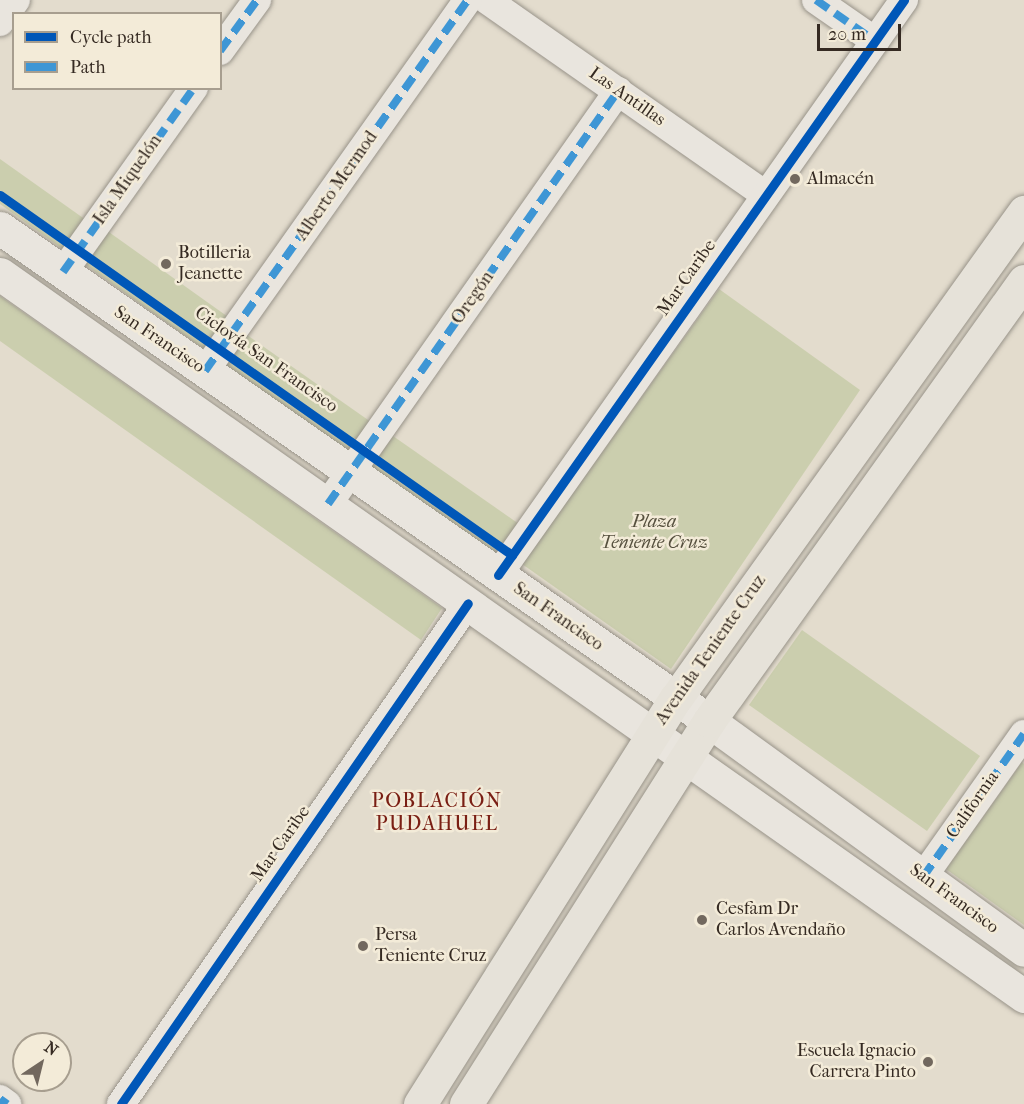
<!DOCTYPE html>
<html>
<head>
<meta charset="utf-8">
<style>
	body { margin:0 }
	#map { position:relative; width:1024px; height:1104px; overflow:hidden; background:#e3dccd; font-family:"IM FELL French Canon",serif }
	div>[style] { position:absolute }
	.green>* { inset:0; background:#cbceae }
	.roads { filter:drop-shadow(0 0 2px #989389) drop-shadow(0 0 2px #989389) }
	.minor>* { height:28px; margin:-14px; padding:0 14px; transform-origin:14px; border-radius:14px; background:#e9e5de }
	.secondary>* { height:33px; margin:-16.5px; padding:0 16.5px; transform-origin:16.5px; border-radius:16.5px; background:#e9e5de }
	.primary>* { height:33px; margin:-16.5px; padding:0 16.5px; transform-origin:16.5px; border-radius:16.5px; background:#e6e2d9 }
	.quiet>* { height:8px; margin-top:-4px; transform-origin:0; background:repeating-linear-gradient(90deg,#3e96d5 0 15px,transparent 0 23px) }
	.cycleway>* { height:9px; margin:-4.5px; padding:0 4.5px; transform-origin:4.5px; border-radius:4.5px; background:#0057b8 }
	.dots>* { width:16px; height:16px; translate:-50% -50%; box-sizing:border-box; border:3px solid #f3ebd8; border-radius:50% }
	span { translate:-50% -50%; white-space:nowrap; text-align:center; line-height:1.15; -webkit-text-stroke:5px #f3ebd8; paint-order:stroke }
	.street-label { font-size:18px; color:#352a22 }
	.poi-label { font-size:18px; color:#352a22 }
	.left { translate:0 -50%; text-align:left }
	.right { translate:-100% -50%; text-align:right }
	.park-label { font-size:18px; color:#56503e; font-style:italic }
	.neighbourhood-label { font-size:20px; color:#7a1f14; letter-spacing:1.5px }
	.legend { position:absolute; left:12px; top:12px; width:210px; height:78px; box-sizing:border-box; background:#f3ebd8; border:2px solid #a79e8f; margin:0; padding:8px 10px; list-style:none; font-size:18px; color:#352a22 }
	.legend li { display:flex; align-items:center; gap:12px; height:30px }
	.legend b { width:30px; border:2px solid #a79e8f }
	.north { position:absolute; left:12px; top:1032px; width:60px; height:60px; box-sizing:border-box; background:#f3ebd8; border:2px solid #a79e8f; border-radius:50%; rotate:35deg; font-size:16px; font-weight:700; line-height:24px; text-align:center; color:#352a22 }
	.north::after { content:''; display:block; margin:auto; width:21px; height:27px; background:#72685e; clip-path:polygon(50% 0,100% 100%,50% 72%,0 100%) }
	.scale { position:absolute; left:817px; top:24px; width:84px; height:27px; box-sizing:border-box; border:3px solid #352a22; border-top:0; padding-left:8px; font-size:18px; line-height:21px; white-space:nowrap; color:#352a22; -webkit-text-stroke:4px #f3ebd8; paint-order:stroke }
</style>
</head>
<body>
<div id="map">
	<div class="green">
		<div style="clip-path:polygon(0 159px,86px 220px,64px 250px,0 204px)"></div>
		<div style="clip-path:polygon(106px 230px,231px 319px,208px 352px,83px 263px)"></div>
		<div style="clip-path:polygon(719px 289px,860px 390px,671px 669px,522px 564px)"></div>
		<div style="clip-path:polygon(0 296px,442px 608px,421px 640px,0 341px)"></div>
		<div style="clip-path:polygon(247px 335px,371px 422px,350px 453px,225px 366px)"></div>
		<div style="clip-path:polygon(393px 436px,519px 524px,496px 557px,370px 469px)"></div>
		<div style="clip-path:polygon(802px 630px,980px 756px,927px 831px,749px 705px)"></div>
		<div style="clip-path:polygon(1022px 762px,1024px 764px,1024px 925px,946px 869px)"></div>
	</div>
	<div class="roads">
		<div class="minor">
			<div style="left:487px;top:0;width:340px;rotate:35deg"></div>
			<div style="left:816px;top:0;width:72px;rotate:34.8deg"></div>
			<div style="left:0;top:22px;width:27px;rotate:-54deg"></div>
			<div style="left:220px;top:51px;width:63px;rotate:-54deg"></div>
			<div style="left:63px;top:272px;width:226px;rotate:-54.6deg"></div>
			<div style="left:205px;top:371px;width:455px;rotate:-54.7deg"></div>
			<div style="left:328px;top:504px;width:505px;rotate:-54.92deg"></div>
			<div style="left:498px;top:575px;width:704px;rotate:-54.77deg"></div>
			<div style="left:923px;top:877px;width:175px;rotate:-54.8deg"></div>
			<div style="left:0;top:1099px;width:9px;rotate:36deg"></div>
			<div style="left:121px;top:1104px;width:609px;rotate:-55.29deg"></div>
		</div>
		<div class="secondary">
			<div style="left:0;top:228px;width:864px;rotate:34.81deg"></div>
			<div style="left:709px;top:721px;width:389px;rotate:36deg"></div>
			<div style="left:0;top:274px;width:1253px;rotate:35.19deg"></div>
		</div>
		<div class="primary">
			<div style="left:420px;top:1104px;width:480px;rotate:-57.8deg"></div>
			<div style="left:676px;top:698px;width:598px;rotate:-54.4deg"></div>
			<div style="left:466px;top:1104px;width:454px;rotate:-57.6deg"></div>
			<div style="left:709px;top:721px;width:541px;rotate:-54.4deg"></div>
		</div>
	</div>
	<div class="quiet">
		<div style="left:816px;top:0;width:72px;rotate:34.8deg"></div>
		<div style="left:220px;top:51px;width:63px;rotate:-54deg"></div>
		<div style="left:63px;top:272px;width:226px;rotate:-54.6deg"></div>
		<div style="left:205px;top:371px;width:455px;rotate:-54.7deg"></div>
		<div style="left:328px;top:504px;width:505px;rotate:-54.92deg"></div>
		<div style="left:923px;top:877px;width:175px;rotate:-54.8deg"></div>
		<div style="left:0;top:1099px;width:9px;rotate:36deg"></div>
	</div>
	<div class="cycleway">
		<div style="left:0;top:195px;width:626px;rotate:35.11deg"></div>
		<div style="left:498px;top:575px;width:704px;rotate:-54.77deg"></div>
		<div style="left:121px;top:1104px;width:609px;rotate:-55.29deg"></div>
	</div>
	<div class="dots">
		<div style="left:795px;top:179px;background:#72685e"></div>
		<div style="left:166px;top:264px;background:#72685e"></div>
		<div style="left:702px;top:920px;background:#72685e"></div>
		<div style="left:363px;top:946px;background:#72685e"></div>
		<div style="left:928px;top:1062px;background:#72685e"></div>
	</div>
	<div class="street-label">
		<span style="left:627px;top:97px;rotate:35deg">Las Antillas</span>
		<span style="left:128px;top:180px;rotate:-55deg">Isla Miquelón</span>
		<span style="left:337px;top:186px;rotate:-55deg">Alberto Mermod</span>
		<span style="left:687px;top:278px;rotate:-55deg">Mar Caribe</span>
		<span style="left:473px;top:298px;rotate:-55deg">Oregón</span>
		<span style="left:159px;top:340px;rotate:34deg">San Francisco</span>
		<span style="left:266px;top:360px;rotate:35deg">Ciclovía San Francisco</span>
		<span style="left:558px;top:617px;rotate:35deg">San Francisco</span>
		<span style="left:711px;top:650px;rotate:-55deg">Avenida Teniente Cruz</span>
		<span style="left:973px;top:805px;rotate:-55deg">California</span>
		<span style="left:281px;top:844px;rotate:-55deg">Mar Caribe</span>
		<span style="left:954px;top:899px;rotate:36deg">San Francisco</span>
	</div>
	<div class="poi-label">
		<span class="left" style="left:807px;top:179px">Almacén</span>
		<span class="left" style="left:178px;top:264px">Botilleria<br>Jeanette</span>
		<span class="left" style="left:716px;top:920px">Cesfam Dr<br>Carlos Avendaño</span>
		<span class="left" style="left:375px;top:946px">Persa<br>Teniente Cruz</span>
		<span class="right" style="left:916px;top:1062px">Escuela Ignacio<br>Carrera Pinto</span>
	</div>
	<div class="park-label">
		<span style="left:654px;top:533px">Plaza<br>Teniente Cruz</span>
	</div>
	<div class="neighbourhood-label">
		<span style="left:437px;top:812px">POBLACIÓN<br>PUDAHUEL</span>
	</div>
	<ul class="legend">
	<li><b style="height:8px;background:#0057b8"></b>Cycle path</li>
	<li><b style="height:8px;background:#3e96d5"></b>Path</li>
	</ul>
	<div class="north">N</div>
	<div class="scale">20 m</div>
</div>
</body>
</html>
